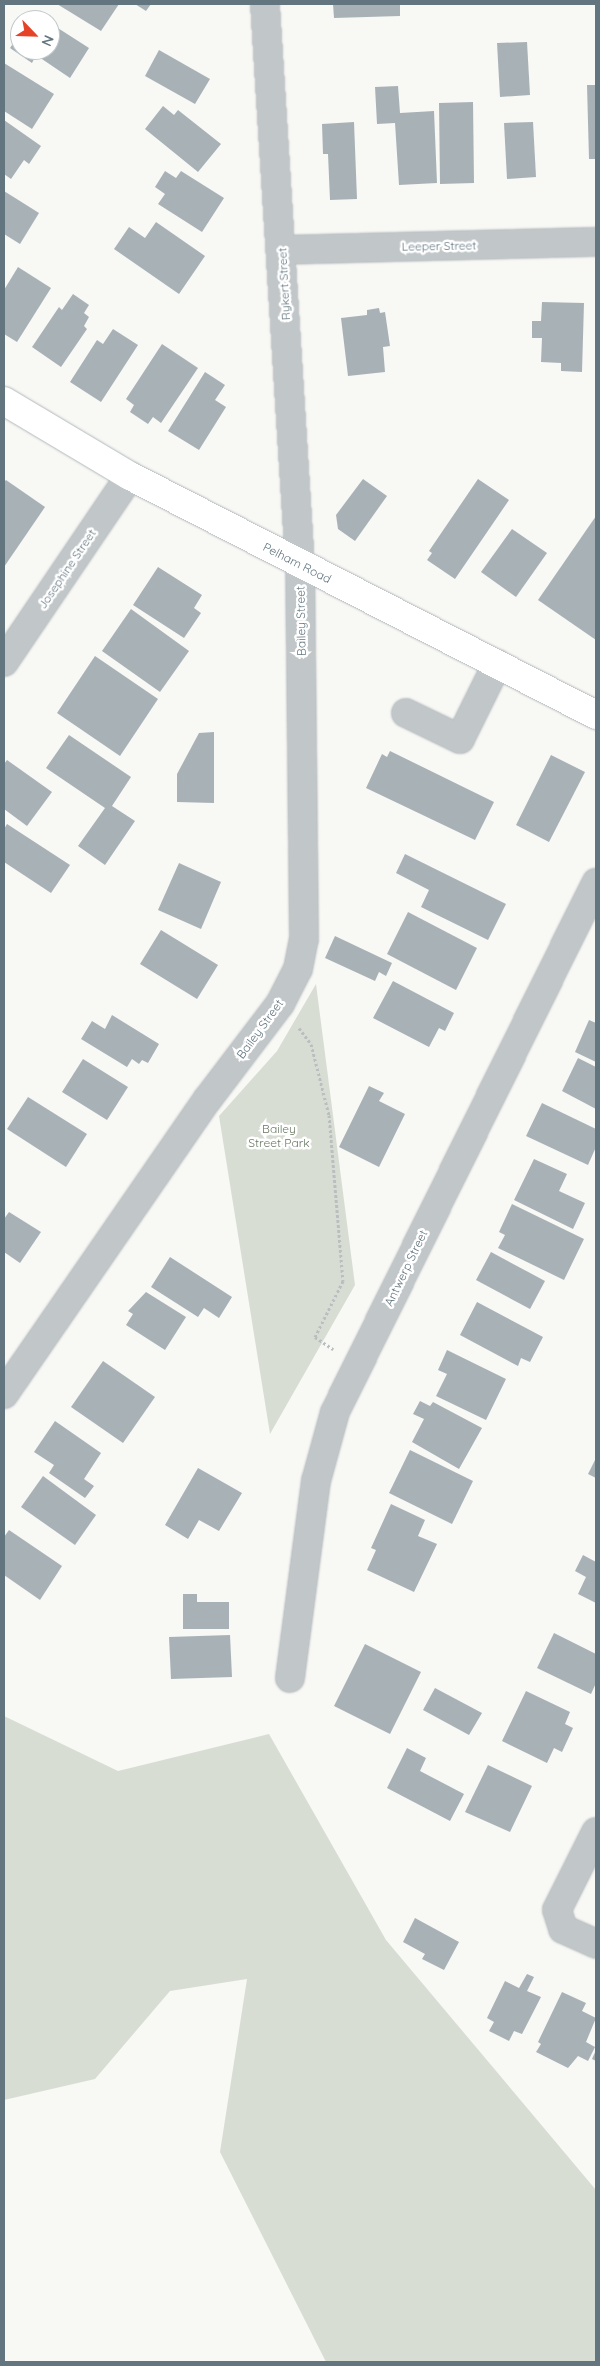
<!DOCTYPE html>
<html>
<head>
<meta charset="utf-8">
<style>
	body { margin:0 }
	#map { position:relative; width:600px; height:2366px; overflow:hidden; background:#f8f8f5; font-family:Quicksand,sans-serif }
	div>[style] { position:absolute }
	.green>* { inset:0; background:#d8ddd4 }
	.building>* { inset:0; background:#a8b2b6 }
	.path>* { height:3px; margin-top:-1.5px; transform-origin:0; background:repeating-linear-gradient(90deg,#bbbec0 0 2.5px,transparent 0 5px) }
	.roads { filter:drop-shadow(0 0 1px #b2b8bb) drop-shadow(0 0 1px #b2b8bb) }
	.minor>* { height:28px; margin:-14px; padding:0 14px; transform-origin:14px; border-radius:14px; background:#c1c6c9 }
	.major>* { height:28px; margin:-14px; padding:0 14px; transform-origin:14px; border-radius:14px; background:#fff }
	span { translate:-50% -50%; white-space:nowrap; text-align:center; line-height:1.15; -webkit-text-stroke:5px #fff; paint-order:stroke }
	.street-label { font-size:12px; color:#637680 }
	.park-label { font-size:12px; color:#677862 }
	.frame { position:absolute; inset:0; border:5px solid #637680; pointer-events:none }
	.north { position:absolute; left:10px; top:10px; width:50px; height:50px; box-sizing:border-box; background:#fff; border:1px solid #c1c8cc; border-radius:50%; rotate:114deg; font-size:14px; font-weight:700; line-height:20px; text-align:center; color:#637680 }
	.north::after { content:''; display:block; margin:auto; width:18px; height:22px; background:#e54328; clip-path:polygon(50% 0,100% 100%,50% 72%,0 100%) }
</style>
</head>
<body>
<div id="map">
	<div class="green">
		<div style="clip-path:polygon(316px 984px,355px 1285px,270px 1434px,219px 1116px,277px 1051px)"></div>
		<div style="clip-path:polygon(4px 1716px,118px 1771px,269px 1734px,386px 1940px,596px 2190px,596px 2362px,326px 2362px,220px 2152px,247px 1979px,170px 1991px,95px 2079px,4px 2100px)"></div>
	</div>
	<div class="building">
		<div style="clip-path:polygon(57px 4px,119px 4px,101px 31px)"></div>
		<div style="clip-path:polygon(135px 4px,151px 4px,146px 11px)"></div>
		<div style="clip-path:polygon(333px 4px,400px 4px,400px 16px,334px 18px)"></div>
		<div style="clip-path:polygon(33px 12px,46px 20px,28px 20px)"></div>
		<div style="clip-path:polygon(50px 23px,89px 48px,70px 78px,36px 55px,32px 63px,10px 48px,20px 33px,20px 50px,50px 50px)"></div>
		<div style="clip-path:polygon(527px 42px,530px 95px,500px 97px,497px 43px)"></div>
		<div style="clip-path:polygon(159px 50px,210px 79px,195px 104px,145px 76px)"></div>
		<div style="clip-path:polygon(4px 63px,54px 94px,32px 129px,4px 111px)"></div>
		<div style="clip-path:polygon(587px 85px,596px 85px,596px 159px,589px 159px)"></div>
		<div style="clip-path:polygon(398px 86px,400px 113px,434px 111px,437px 183px,399px 185px,395px 123px,377px 124px,375px 87px)"></div>
		<div style="clip-path:polygon(473px 102px,474px 183px,440px 184px,439px 103px)"></div>
		<div style="clip-path:polygon(163px 106px,174px 115px,178px 110px,221px 144px,198px 172px,145px 129px)"></div>
		<div style="clip-path:polygon(4px 120px,41px 146px,29px 164px,24px 160px,11px 179px,4px 174px)"></div>
		<div style="clip-path:polygon(354px 122px,357px 199px,330px 200px,328px 154px,323px 154px,322px 124px)"></div>
		<div style="clip-path:polygon(533px 122px,536px 177px,507px 179px,504px 123px)"></div>
		<div style="clip-path:polygon(165px 171px,176px 178px,181px 171px,224px 198px,202px 232px,158px 204px,165px 194px,155px 187px)"></div>
		<div style="clip-path:polygon(4px 191px,39px 213px,20px 244px,4px 234px)"></div>
		<div style="clip-path:polygon(156px 222px,205px 256px,179px 294px,114px 249px,129px 227px,145px 238px)"></div>
		<div style="clip-path:polygon(18px 267px,51px 288px,17px 342px,4px 334px,4px 290px)"></div>
		<div style="clip-path:polygon(73px 294px,89px 305px,84px 313px,89px 317px,84px 326px,87px 329px,61px 367px,32px 347px,59px 307px,62px 310px)"></div>
		<div style="clip-path:polygon(542px 302px,584px 303px,582px 372px,561px 371px,561px 363px,541px 362px,542px 338px,532px 338px,532px 321px,541px 321px)"></div>
		<div style="clip-path:polygon(379px 308px,380px 313px,385px 312px,390px 346px,383px 347px,385px 372px,348px 376px,341px 318px,367px 315px,367px 310px)"></div>
		<div style="clip-path:polygon(113px 329px,138px 345px,101px 402px,70px 382px,97px 340px,103px 344px)"></div>
		<div style="clip-path:polygon(162px 344px,198px 368px,161px 423px,153px 417px,148px 424px,130px 412px,134px 405px,126px 399px)"></div>
		<div style="clip-path:polygon(205px 372px,225px 385px,215px 400px,226px 407px,199px 450px,168px 431px)"></div>
		<div style="clip-path:polygon(363px 479px,387px 496px,355px 541px,338px 529px,336px 515px)"></div>
		<div style="clip-path:polygon(478px 479px,509px 500px,455px 579px,427px 560px,432px 553px,429px 551px)"></div>
		<div style="clip-path:polygon(6px 480px,45px 507px,4px 567px,4px 482px)"></div>
		<div style="clip-path:polygon(596px 516px,596px 640px,538px 600px)"></div>
		<div style="clip-path:polygon(512px 529px,547px 553px,516px 597px,481px 572px)"></div>
		<div style="clip-path:polygon(158px 567px,202px 595px,194px 608px,201px 613px,184px 638px,133px 605px)"></div>
		<div style="clip-path:polygon(131px 609px,189px 651px,160px 692px,102px 651px)"></div>
		<div style="clip-path:polygon(95px 656px,158px 699px,120px 756px,57px 713px)"></div>
		<div style="clip-path:polygon(214px 732px,214px 803px,177px 802px,177px 774px,199px 733px)"></div>
		<div style="clip-path:polygon(69px 735px,131px 777px,112px 806px,135px 821px,105px 865px,78px 846px,105px 808px,46px 768px)"></div>
		<div style="clip-path:polygon(390px 751px,494px 802px,475px 840px,366px 788px,382px 754px,387px 757px)"></div>
		<div style="clip-path:polygon(551px 755px,585px 772px,549px 842px,516px 825px)"></div>
		<div style="clip-path:polygon(7px 760px,52px 792px,27px 826px,4px 809px,4px 764px)"></div>
		<div style="clip-path:polygon(7px 824px,70px 865px,51px 893px,4px 862px,4px 829px)"></div>
		<div style="clip-path:polygon(405px 854px,506px 904px,488px 940px,421px 907px,429px 890px,396px 873px)"></div>
		<div style="clip-path:polygon(179px 863px,221px 882px,201px 929px,158px 910px)"></div>
		<div style="clip-path:polygon(408px 912px,477px 948px,456px 990px,387px 954px)"></div>
		<div style="clip-path:polygon(161px 930px,218px 965px,197px 999px,140px 964px)"></div>
		<div style="clip-path:polygon(335px 936px,392px 963px,386px 976px,379px 972px,375px 981px,325px 958px)"></div>
		<div style="clip-path:polygon(393px 981px,454px 1013px,445px 1031px,439px 1028px,429px 1047px,373px 1018px)"></div>
		<div style="clip-path:polygon(112px 1015px,159px 1044px,148px 1063px,142px 1060px,139px 1064px,132px 1059px,127px 1067px,81px 1039px,92px 1021px,105px 1029px)"></div>
		<div style="clip-path:polygon(589px 1020px,596px 1023px,596px 1062px,575px 1052px)"></div>
		<div style="clip-path:polygon(578px 1058px,596px 1067px,596px 1109px,562px 1091px)"></div>
		<div style="clip-path:polygon(83px 1059px,128px 1087px,107px 1120px,62px 1092px)"></div>
		<div style="clip-path:polygon(369px 1086px,384px 1093px,379px 1101px,405px 1114px,379px 1167px,339px 1147px)"></div>
		<div style="clip-path:polygon(28px 1097px,87px 1134px,66px 1167px,7px 1129px)"></div>
		<div style="clip-path:polygon(542px 1103px,596px 1129px,596px 1147px,588px 1165px,526px 1136px)"></div>
		<div style="clip-path:polygon(534px 1159px,567px 1174px,559px 1191px,585px 1203px,573px 1229px,514px 1200px)"></div>
		<div style="clip-path:polygon(512px 1204px,584px 1239px,564px 1280px,498px 1248px,505px 1235px,499px 1232px)"></div>
		<div style="clip-path:polygon(9px 1212px,41px 1232px,20px 1263px,4px 1252px,4px 1219px)"></div>
		<div style="clip-path:polygon(491px 1252px,545px 1281px,530px 1309px,476px 1280px)"></div>
		<div style="clip-path:polygon(170px 1257px,232px 1297px,219px 1318px,204px 1308px,198px 1317px,151px 1287px)"></div>
		<div style="clip-path:polygon(146px 1292px,186px 1317px,165px 1350px,126px 1325px,133px 1314px,128px 1311px)"></div>
		<div style="clip-path:polygon(477px 1302px,543px 1337px,530px 1362px,521px 1358px,518px 1366px,460px 1335px)"></div>
		<div style="clip-path:polygon(447px 1350px,506px 1379px,486px 1420px,436px 1396px,447px 1374px,438px 1370px)"></div>
		<div style="clip-path:polygon(103px 1361px,155px 1397px,123px 1443px,71px 1407px)"></div>
		<div style="clip-path:polygon(420px 1401px,430px 1406px,433px 1402px,482px 1428px,459px 1469px,412px 1442px,424px 1419px,413px 1414px)"></div>
		<div style="clip-path:polygon(55px 1421px,101px 1453px,84px 1479px,94px 1486px,85px 1498px,49px 1473px,54px 1465px,34px 1452px)"></div>
		<div style="clip-path:polygon(410px 1450px,473px 1481px,452px 1524px,389px 1493px)"></div>
		<div style="clip-path:polygon(596px 1458px,596px 1478px,588px 1474px)"></div>
		<div style="clip-path:polygon(198px 1468px,242px 1493px,219px 1531px,199px 1520px,188px 1539px,165px 1525px)"></div>
		<div style="clip-path:polygon(43px 1476px,96px 1515px,75px 1545px,21px 1507px)"></div>
		<div style="clip-path:polygon(391px 1504px,425px 1520px,418px 1536px,437px 1544px,414px 1592px,367px 1570px,376px 1550px,371px 1548px)"></div>
		<div style="clip-path:polygon(9px 1530px,62px 1566px,40px 1600px,4px 1575px,4px 1537px)"></div>
		<div style="clip-path:polygon(583px 1555px,596px 1562px,596px 1603px,578px 1594px,586px 1577px,575px 1571px)"></div>
		<div style="clip-path:polygon(183px 1594px,197px 1594px,197px 1602px,229px 1602px,229px 1629px,183px 1629px)"></div>
		<div style="clip-path:polygon(554px 1633px,596px 1654px,596px 1683px,591px 1694px,537px 1668px)"></div>
		<div style="clip-path:polygon(230px 1635px,232px 1677px,171px 1679px,169px 1637px)"></div>
		<div style="clip-path:polygon(365px 1644px,421px 1672px,390px 1734px,334px 1706px)"></div>
		<div style="clip-path:polygon(435px 1688px,482px 1713px,469px 1735px,423px 1710px)"></div>
		<div style="clip-path:polygon(526px 1691px,570px 1712px,565px 1724px,573px 1728px,562px 1752px,554px 1748px,547px 1763px,502px 1741px)"></div>
		<div style="clip-path:polygon(407px 1748px,426px 1758px,420px 1771px,464px 1794px,450px 1821px,387px 1788px)"></div>
		<div style="clip-path:polygon(488px 1765px,532px 1786px,510px 1832px,465px 1812px)"></div>
		<div style="clip-path:polygon(415px 1918px,459px 1942px,444px 1970px,422px 1959px,425px 1954px,403px 1942px)"></div>
		<div style="clip-path:polygon(527px 1974px,534px 1977px,527px 1991px,541px 1997px,522px 2034px,514px 2031px,509px 2041px,489px 2031px,494px 2022px,487px 2018px,505px 1981px,519px 1988px)"></div>
		<div style="clip-path:polygon(562px 1992px,586px 2003px,582px 2011px,596px 2018px,586px 2042px,595px 2047px,588px 2061px,578px 2056px,568px 2068px,536px 2052px,541px 2044px,538px 2042px)"></div>
		<div style="clip-path:polygon(596px 2050px,596px 2061px,592px 2059px)"></div>
	</div>
	<div class="path">
		<div style="left:299px;top:1028px;width:20px;rotate:53deg"></div>
		<div style="left:311px;top:1044px;width:73px;rotate:75.8deg"></div>
		<div style="left:329px;top:1115px;width:167px;rotate:85.2deg"></div>
		<div style="left:343px;top:1281px;width:63px;rotate:116.6deg"></div>
		<div style="left:315px;top:1337px;width:22px;rotate:34deg"></div>
	</div>
	<div class="roads">
		<div class="minor">
			<div style="left:282px;top:250px;width:314px;rotate:-1.5deg"></div>
			<div style="left:4px;top:662px;width:225px;rotate:-55.9deg"></div>
			<div style="left:406px;top:713px;width:60px;rotate:25.7deg"></div>
			<div style="left:460px;top:739px;width:84px;rotate:-63.7deg"></div>
			<div style="left:4px;top:1394px;width:357px;rotate:-55.4deg"></div>
			<div style="left:207px;top:1100px;width:121px;rotate:-52.8deg"></div>
			<div style="left:280px;top:1004px;width:39px;rotate:-63deg"></div>
			<div style="left:298px;top:969px;width:31px;rotate:-79deg"></div>
			<div style="left:304px;top:939px;width:375px;rotate:-90.6deg"></div>
			<div style="left:300px;top:564px;width:561px;rotate:-93.58deg"></div>
			<div style="left:290px;top:1678px;width:199px;rotate:-82.5deg"></div>
			<div style="left:316px;top:1481px;width:72px;rotate:-74.6deg"></div>
			<div style="left:335px;top:1412px;width:590px;rotate:-63.74deg"></div>
			<div style="left:596px;top:1832px;width:87px;rotate:116.6deg"></div>
			<div style="left:557px;top:1910px;width:20px;rotate:72deg"></div>
			<div style="left:563px;top:1929px;width:36px;rotate:24deg"></div>
		</div>
		<div class="major">
			<div style="left:4px;top:401px;width:147px;rotate:30.8deg"></div>
			<div style="left:130px;top:476px;width:524px;rotate:27.15deg"></div>
		</div>
	</div>
	<div class="street-label">
		<span style="left:439px;top:246px;rotate:-1deg">Leeper Street</span>
		<span style="left:284px;top:284px;rotate:-93deg">Rykert Street</span>
		<span style="left:297px;top:563px;rotate:27deg">Pelham Road</span>
		<span style="left:67px;top:569px;rotate:-56deg">Josephine Street</span>
		<span style="left:301px;top:621px;rotate:-91deg">Bailey Street</span>
		<span style="left:260px;top:1029px;rotate:-54deg">Bailey Street</span>
		<span style="left:406px;top:1268px;rotate:-64deg">Antwerp Street</span>
	</div>
	<div class="park-label">
		<span style="left:279px;top:1136px">Bailey<br>Street Park</span>
	</div>
	<div class="frame"></div>
	<div class="north">N</div>
</div>
</body>
</html>
